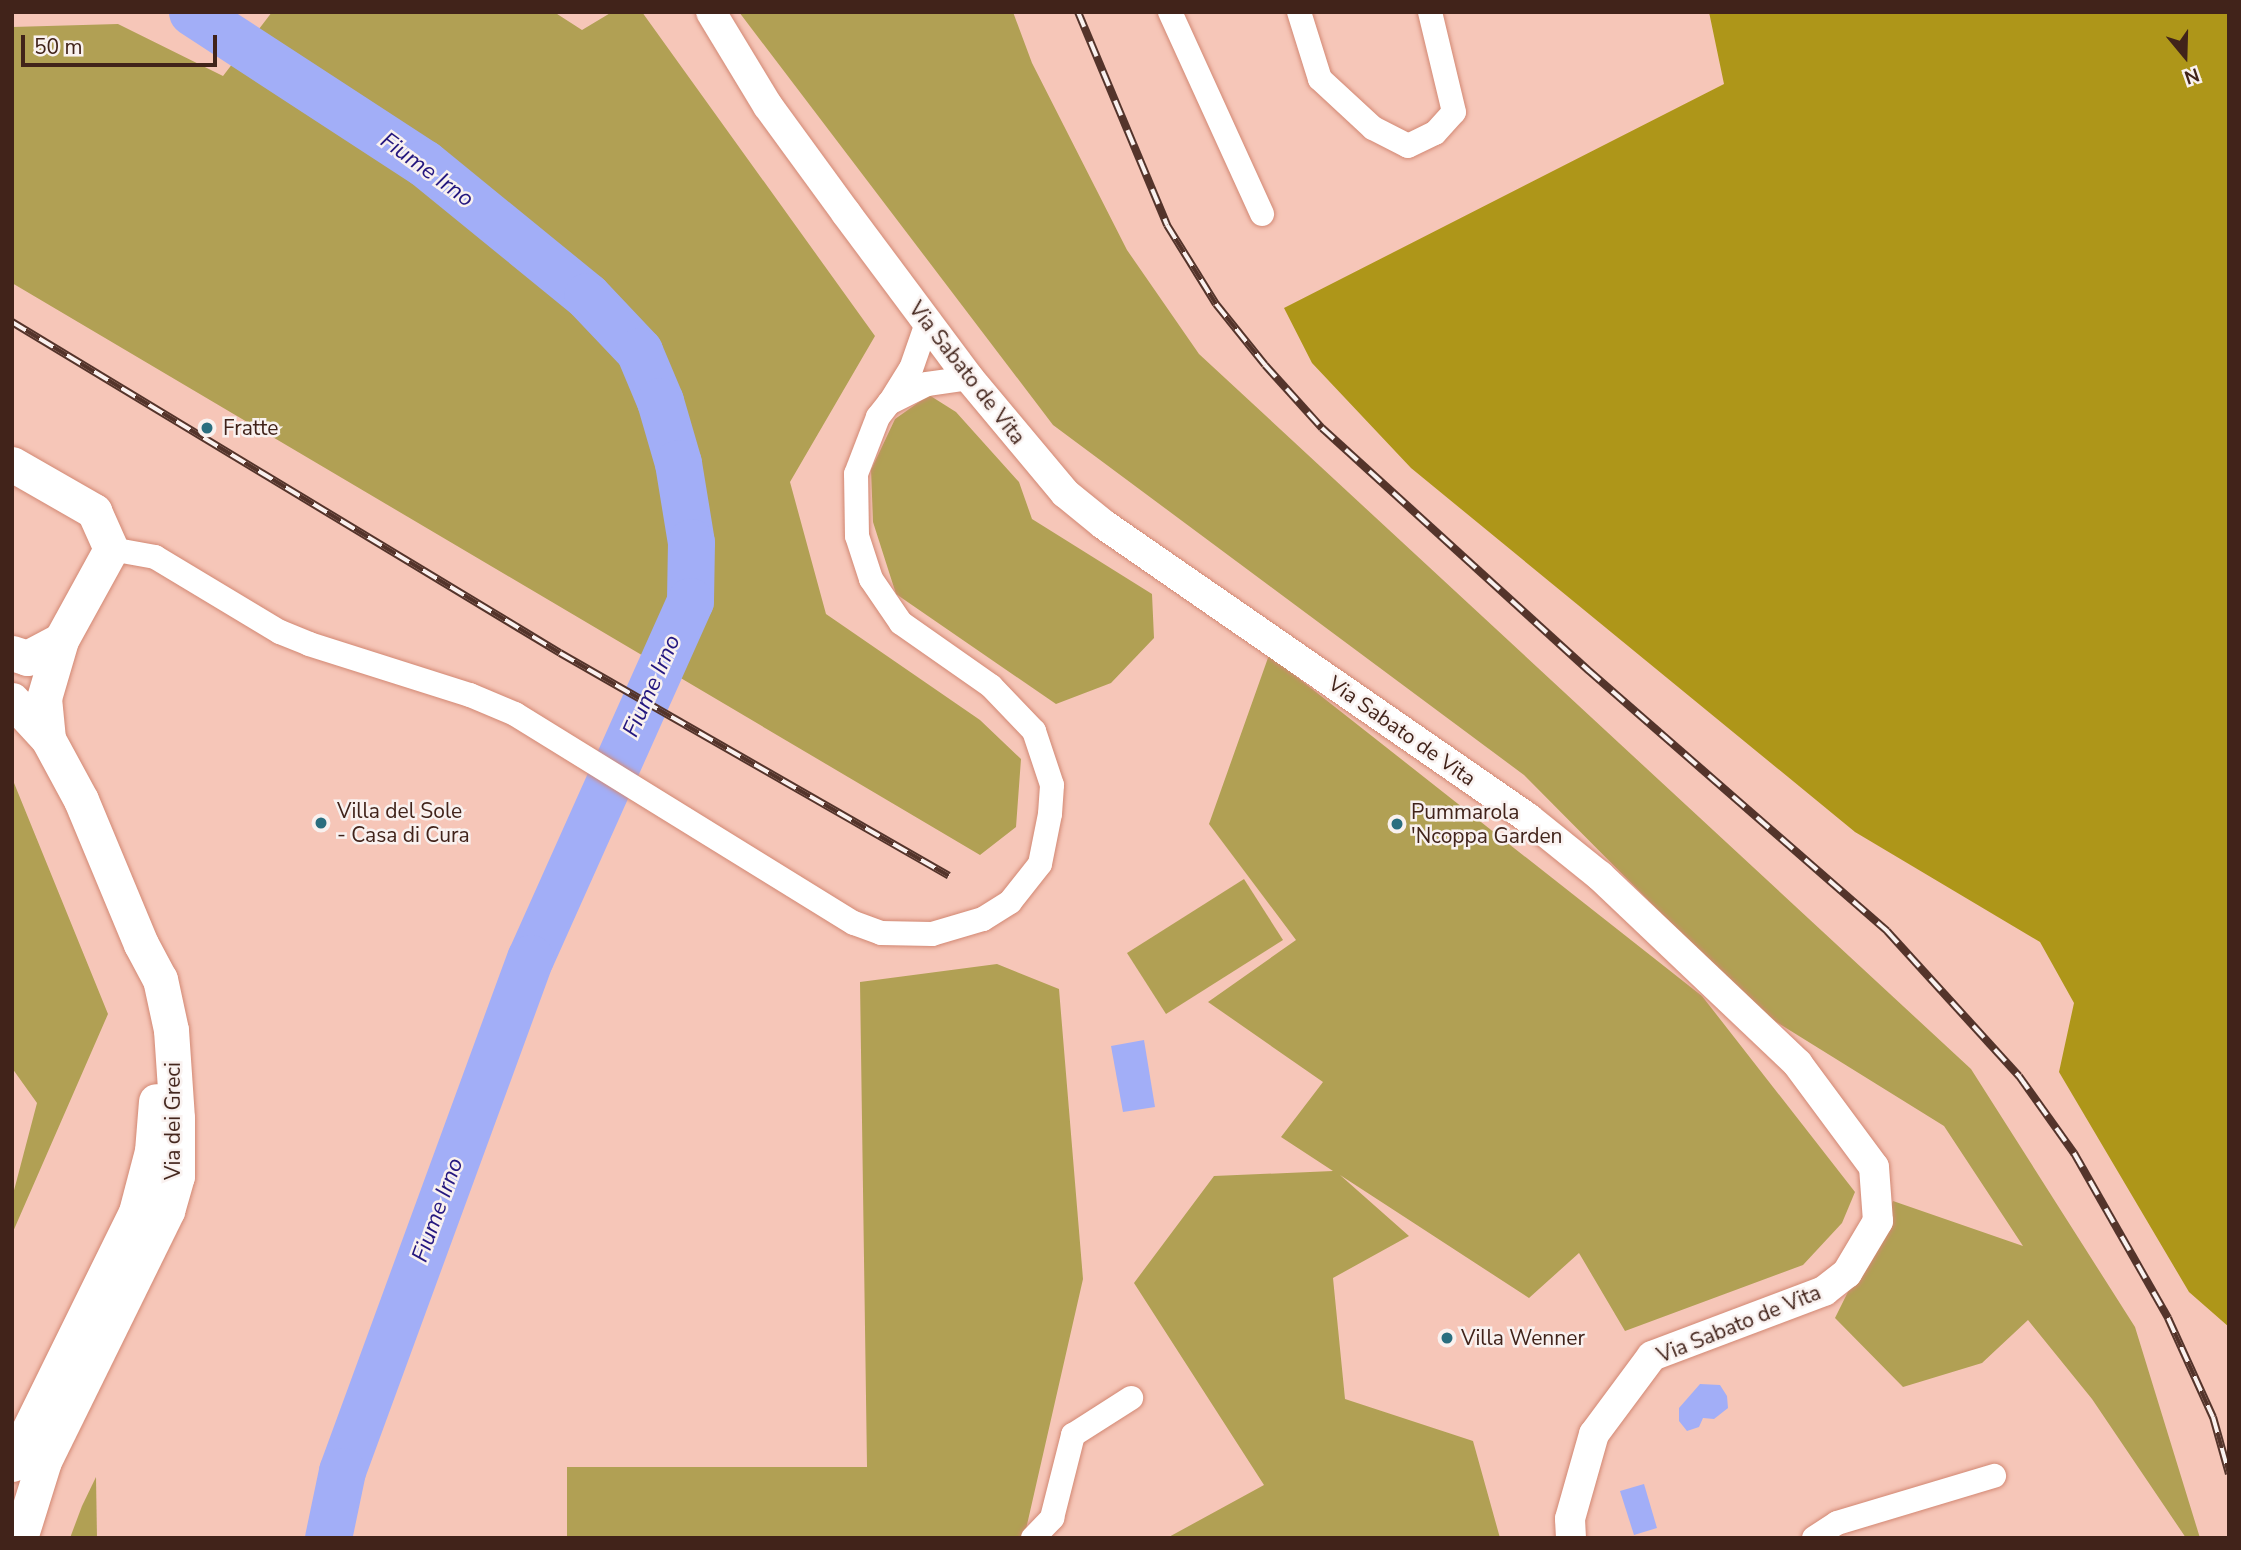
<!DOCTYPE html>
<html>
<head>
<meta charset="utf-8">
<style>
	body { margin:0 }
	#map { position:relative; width:2241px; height:1550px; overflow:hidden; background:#f6c6b8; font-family:"Nunito Sans",sans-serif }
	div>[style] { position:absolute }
	.green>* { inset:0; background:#b1a054 }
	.forest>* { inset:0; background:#ae9619 }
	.water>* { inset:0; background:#a2aef7 }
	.river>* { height:47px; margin:-23.5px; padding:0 23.5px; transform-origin:23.5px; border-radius:23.5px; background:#a2aef7 }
	.roads { filter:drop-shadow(0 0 2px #d28873) drop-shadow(0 0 2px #d28873) }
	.minor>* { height:24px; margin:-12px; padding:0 12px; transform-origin:12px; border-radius:12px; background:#fff }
	.tertiary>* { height:30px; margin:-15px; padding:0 15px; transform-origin:15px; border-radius:15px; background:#fff }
	.secondary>* { height:35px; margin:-17.5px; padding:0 17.5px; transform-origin:17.5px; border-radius:17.5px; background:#fff }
	.rail>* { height:8px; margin-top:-4px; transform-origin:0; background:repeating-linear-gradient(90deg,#f9f1ef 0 16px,#54342b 0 32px); box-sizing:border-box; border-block:2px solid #54342b }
	.dots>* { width:19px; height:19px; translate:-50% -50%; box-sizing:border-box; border:4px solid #f9f1ef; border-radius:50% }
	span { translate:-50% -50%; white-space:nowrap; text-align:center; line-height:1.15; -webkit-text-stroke:5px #f9f1ef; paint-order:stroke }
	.street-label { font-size:21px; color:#41231a }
	.poi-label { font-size:21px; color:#41231a }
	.left { translate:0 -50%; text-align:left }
	.water-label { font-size:23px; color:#24177f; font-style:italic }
	.frame { position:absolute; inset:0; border:14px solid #41231a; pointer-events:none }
	.north { position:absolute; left:2150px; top:21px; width:70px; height:70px; -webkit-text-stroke:5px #f9f1ef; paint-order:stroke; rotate:161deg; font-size:19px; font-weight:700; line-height:28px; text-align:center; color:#41231a }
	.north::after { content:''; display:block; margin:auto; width:24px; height:32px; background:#41231a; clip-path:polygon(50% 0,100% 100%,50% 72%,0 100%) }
	.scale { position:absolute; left:21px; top:35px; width:196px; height:32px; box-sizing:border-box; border:4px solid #41231a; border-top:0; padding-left:9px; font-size:21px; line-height:24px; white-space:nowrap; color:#41231a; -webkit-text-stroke:5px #f9f1ef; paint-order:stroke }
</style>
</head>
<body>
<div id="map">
	<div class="green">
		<div style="clip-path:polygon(272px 12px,554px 12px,582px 30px,612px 12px,642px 12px,875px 336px,790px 482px,826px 614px,980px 720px,1021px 759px,1016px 827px,980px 855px,12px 283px,12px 27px,118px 24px,223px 76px)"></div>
		<div style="clip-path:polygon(739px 12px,1013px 12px,1032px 63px,1127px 250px,1199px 354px,1971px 1069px,2135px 1327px,2200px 1538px,2186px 1538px,2092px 1399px,2028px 1320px,1982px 1363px,1903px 1387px,1835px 1318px,1893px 1201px,2023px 1246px,1944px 1126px,1757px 1010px,1524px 775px,1053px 425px)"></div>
		<div style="clip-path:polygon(929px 395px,956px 412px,1019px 482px,1032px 519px,1152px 594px,1154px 638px,1111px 683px,1056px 704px,896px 594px,873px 522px,871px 470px,895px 419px)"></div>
		<div style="clip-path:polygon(1269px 655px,1702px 996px,1855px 1192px,1842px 1223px,1803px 1265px,1625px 1331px,1579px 1253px,1529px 1298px,1340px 1175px,1409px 1236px,1333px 1278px,1345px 1399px,1473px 1441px,1500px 1538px,1167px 1538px,1264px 1485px,1134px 1283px,1214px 1176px,1333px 1171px,1281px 1137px,1323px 1082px,1208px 1002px,1296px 940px,1209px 824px)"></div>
		<div style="clip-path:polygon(12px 778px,108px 1014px,12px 1234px,12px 1198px,37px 1103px,12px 1068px)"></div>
		<div style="clip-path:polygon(1244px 879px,1283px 940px,1166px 1014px,1127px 953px)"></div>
		<div style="clip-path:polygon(997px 964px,1059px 989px,1083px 1279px,1024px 1538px,567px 1538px,567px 1467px,867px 1467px,860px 982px)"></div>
		<div style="clip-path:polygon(96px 1477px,97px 1538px,70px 1538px,82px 1506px)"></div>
	</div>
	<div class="forest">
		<div style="clip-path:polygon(1709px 12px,2229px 12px,2229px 1327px,2189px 1292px,2059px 1072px,2074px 1003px,2040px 942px,1855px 832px,1411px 468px,1312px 363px,1284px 308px,1724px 84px)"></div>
	</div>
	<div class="water">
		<div style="clip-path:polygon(1144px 1040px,1155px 1107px,1123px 1112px,1111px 1046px)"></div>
		<div style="clip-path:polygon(1700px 1384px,1720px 1385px,1727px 1396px,1728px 1408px,1714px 1419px,1703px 1418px,1699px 1427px,1687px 1431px,1679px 1421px,1679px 1408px)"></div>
		<div style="clip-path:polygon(1644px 1484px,1657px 1528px,1634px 1535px,1620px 1491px)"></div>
	</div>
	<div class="river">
		<div style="left:192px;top:12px;width:277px;rotate:33.1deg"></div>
		<div style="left:424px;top:163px;width:210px;rotate:39.2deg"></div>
		<div style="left:587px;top:296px;width:76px;rotate:46.6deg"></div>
		<div style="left:639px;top:351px;width:54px;rotate:67.2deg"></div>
		<div style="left:660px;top:401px;width:65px;rotate:73.8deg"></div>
		<div style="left:678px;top:463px;width:80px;rotate:80.7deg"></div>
		<div style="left:691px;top:542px;width:59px;rotate:91deg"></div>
		<div style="left:690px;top:601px;width:391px;rotate:114.1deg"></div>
		<div style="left:530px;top:958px;width:546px;rotate:110.13deg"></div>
		<div style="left:342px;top:1471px;width:68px;rotate:101.8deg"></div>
	</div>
	<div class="roads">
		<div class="minor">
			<div style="left:1170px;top:12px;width:222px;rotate:65.5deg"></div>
			<div style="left:1299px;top:12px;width:70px;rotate:72.6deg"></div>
			<div style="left:1320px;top:79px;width:72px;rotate:42.8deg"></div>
			<div style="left:1373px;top:128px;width:39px;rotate:27deg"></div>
			<div style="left:1408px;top:146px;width:30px;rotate:-26deg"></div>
			<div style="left:1435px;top:133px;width:28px;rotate:-48deg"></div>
			<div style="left:1454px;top:112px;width:103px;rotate:-103.5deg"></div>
			<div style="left:890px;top:402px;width:39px;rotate:-58deg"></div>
			<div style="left:911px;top:369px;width:49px;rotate:-70.8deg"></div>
			<div style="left:111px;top:549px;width:45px;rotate:10.3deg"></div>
			<div style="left:155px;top:557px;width:146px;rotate:31deg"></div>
			<div style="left:280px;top:632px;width:31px;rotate:22deg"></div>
			<div style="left:309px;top:644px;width:169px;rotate:17.6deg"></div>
			<div style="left:470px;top:695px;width:49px;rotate:22.9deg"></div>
			<div style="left:515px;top:714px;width:398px;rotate:31.7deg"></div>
			<div style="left:854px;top:923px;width:29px;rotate:20deg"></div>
			<div style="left:881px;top:933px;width:51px;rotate:1.1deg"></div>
			<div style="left:932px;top:934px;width:53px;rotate:-16.4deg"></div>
			<div style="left:983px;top:919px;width:32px;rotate:-32deg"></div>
			<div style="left:1010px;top:902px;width:48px;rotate:-51.7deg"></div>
			<div style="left:1040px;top:864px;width:51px;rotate:-78.7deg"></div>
			<div style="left:1050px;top:814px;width:29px;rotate:-86deg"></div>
			<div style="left:1052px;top:785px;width:57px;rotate:-108.4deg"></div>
			<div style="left:1034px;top:731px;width:62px;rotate:-133.7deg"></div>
			<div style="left:991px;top:686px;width:110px;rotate:-145deg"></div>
			<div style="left:901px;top:623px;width:53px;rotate:-124.3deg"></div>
			<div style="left:871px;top:579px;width:45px;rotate:-108deg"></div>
			<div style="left:857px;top:536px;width:62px;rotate:-90.9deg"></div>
			<div style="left:856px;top:474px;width:61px;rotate:-68.9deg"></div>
			<div style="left:878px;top:417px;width:18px;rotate:-52deg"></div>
			<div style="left:889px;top:403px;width:42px;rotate:-26.6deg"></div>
			<div style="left:927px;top:384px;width:42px;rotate:-8.1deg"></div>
			<div style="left:1033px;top:1538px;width:28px;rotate:-46deg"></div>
			<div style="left:1052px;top:1518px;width:86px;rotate:-75.8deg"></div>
			<div style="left:1073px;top:1435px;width:69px;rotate:-32.5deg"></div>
			<div style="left:1814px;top:1538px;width:27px;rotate:-33deg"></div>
			<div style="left:1837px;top:1523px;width:164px;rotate:-16.7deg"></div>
		</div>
		<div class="tertiary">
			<div style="left:711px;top:12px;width:110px;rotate:58.8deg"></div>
			<div style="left:768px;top:106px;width:132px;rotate:53.9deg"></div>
			<div style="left:846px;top:213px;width:206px;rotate:53.3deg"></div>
			<div style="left:969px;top:378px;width:150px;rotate:50.1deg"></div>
			<div style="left:1065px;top:493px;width:49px;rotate:39.2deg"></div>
			<div style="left:1103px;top:524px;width:517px;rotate:34.67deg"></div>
			<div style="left:1528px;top:818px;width:92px;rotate:38.9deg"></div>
			<div style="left:1600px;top:876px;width:272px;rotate:43.5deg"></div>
			<div style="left:1797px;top:1063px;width:129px;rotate:53.5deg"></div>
			<div style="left:1874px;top:1167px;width:54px;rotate:85.8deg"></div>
			<div style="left:1878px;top:1221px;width:61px;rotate:120.8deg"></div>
			<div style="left:1847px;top:1273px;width:29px;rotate:142deg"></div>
			<div style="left:1824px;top:1291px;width:184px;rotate:159.3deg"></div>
			<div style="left:1652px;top:1356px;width:97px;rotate:126.6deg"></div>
			<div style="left:1594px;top:1434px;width:88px;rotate:105.8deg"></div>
			<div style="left:1570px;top:1519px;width:19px;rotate:87deg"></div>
		</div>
		<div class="secondary">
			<div style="left:12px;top:464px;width:95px;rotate:29.8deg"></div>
			<div style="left:94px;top:511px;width:42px;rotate:65.9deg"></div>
			<div style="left:111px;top:549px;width:104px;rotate:118.8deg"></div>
			<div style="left:61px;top:640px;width:60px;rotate:106.3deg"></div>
			<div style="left:44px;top:698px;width:41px;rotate:84.4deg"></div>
			<div style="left:12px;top:653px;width:16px;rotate:18deg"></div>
			<div style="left:27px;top:658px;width:38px;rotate:-28deg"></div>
			<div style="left:12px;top:700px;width:53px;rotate:47.3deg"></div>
			<div style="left:48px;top:739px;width:69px;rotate:61.6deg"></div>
			<div style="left:81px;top:800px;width:156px;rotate:67.4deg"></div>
			<div style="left:141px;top:944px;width:40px;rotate:62deg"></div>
			<div style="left:160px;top:979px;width:52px;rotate:77.8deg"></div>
			<div style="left:171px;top:1030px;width:88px;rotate:86.1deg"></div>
			<div style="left:177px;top:1118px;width:58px;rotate:90deg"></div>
			<div style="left:177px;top:1176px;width:36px;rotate:106deg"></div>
			<div style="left:167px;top:1211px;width:279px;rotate:116.2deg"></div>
			<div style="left:44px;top:1461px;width:81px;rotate:107.3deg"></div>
			<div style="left:12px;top:1464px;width:281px;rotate:-63.8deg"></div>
			<div style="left:136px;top:1212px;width:63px;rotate:-75.3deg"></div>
			<div style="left:152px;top:1151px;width:50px;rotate:-85.4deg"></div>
		</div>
	</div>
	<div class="rail">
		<div style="left:1078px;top:12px;width:231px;rotate:67.3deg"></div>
		<div style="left:1167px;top:225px;width:93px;rotate:58.2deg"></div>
		<div style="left:1216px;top:304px;width:78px;rotate:51.2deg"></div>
		<div style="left:1265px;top:365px;width:85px;rotate:47.9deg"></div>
		<div style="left:1322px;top:428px;width:360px;rotate:42.3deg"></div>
		<div style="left:1588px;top:670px;width:397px;rotate:41.1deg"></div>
		<div style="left:1887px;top:931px;width:196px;rotate:47.7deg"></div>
		<div style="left:2019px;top:1076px;width:95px;rotate:54.5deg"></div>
		<div style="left:2074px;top:1153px;width:190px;rotate:60.3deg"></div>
		<div style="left:2168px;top:1318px;width:109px;rotate:65.6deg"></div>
		<div style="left:2213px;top:1417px;width:59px;rotate:74.3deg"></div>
		<div style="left:12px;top:322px;width:640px;rotate:31.13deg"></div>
		<div style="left:560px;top:653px;width:448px;rotate:29.8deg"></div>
	</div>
	<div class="dots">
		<div style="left:207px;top:428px;background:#2a6e7f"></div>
		<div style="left:321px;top:823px;background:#2a6e7f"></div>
		<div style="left:1397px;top:824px;background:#2a6e7f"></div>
		<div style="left:1447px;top:1338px;background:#2a6e7f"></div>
	</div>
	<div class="street-label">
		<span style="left:967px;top:373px;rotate:52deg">Via Sabato de Vita</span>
		<span style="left:1402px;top:731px;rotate:35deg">Via Sabato de Vita</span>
		<span style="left:173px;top:1121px;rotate:-90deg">Via dei Greci</span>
		<span style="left:1739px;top:1324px;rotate:-22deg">Via Sabato de Vita</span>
	</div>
	<div class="poi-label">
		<span class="left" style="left:223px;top:428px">Fratte</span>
		<span class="left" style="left:337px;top:823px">Villa del Sole<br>- Casa di Cura</span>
		<span class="left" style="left:1411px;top:824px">Pummarola<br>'Ncoppa Garden</span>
		<span class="left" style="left:1461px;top:1338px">Villa Wenner</span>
	</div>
	<div class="water-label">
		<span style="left:427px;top:170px;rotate:36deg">Fiume Irno</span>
		<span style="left:652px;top:686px;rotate:-66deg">Fiume Irno</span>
		<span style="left:438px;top:1210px;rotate:-70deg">Fiume Irno</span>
	</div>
	<div class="frame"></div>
	<div class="north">N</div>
	<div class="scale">50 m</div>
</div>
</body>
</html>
